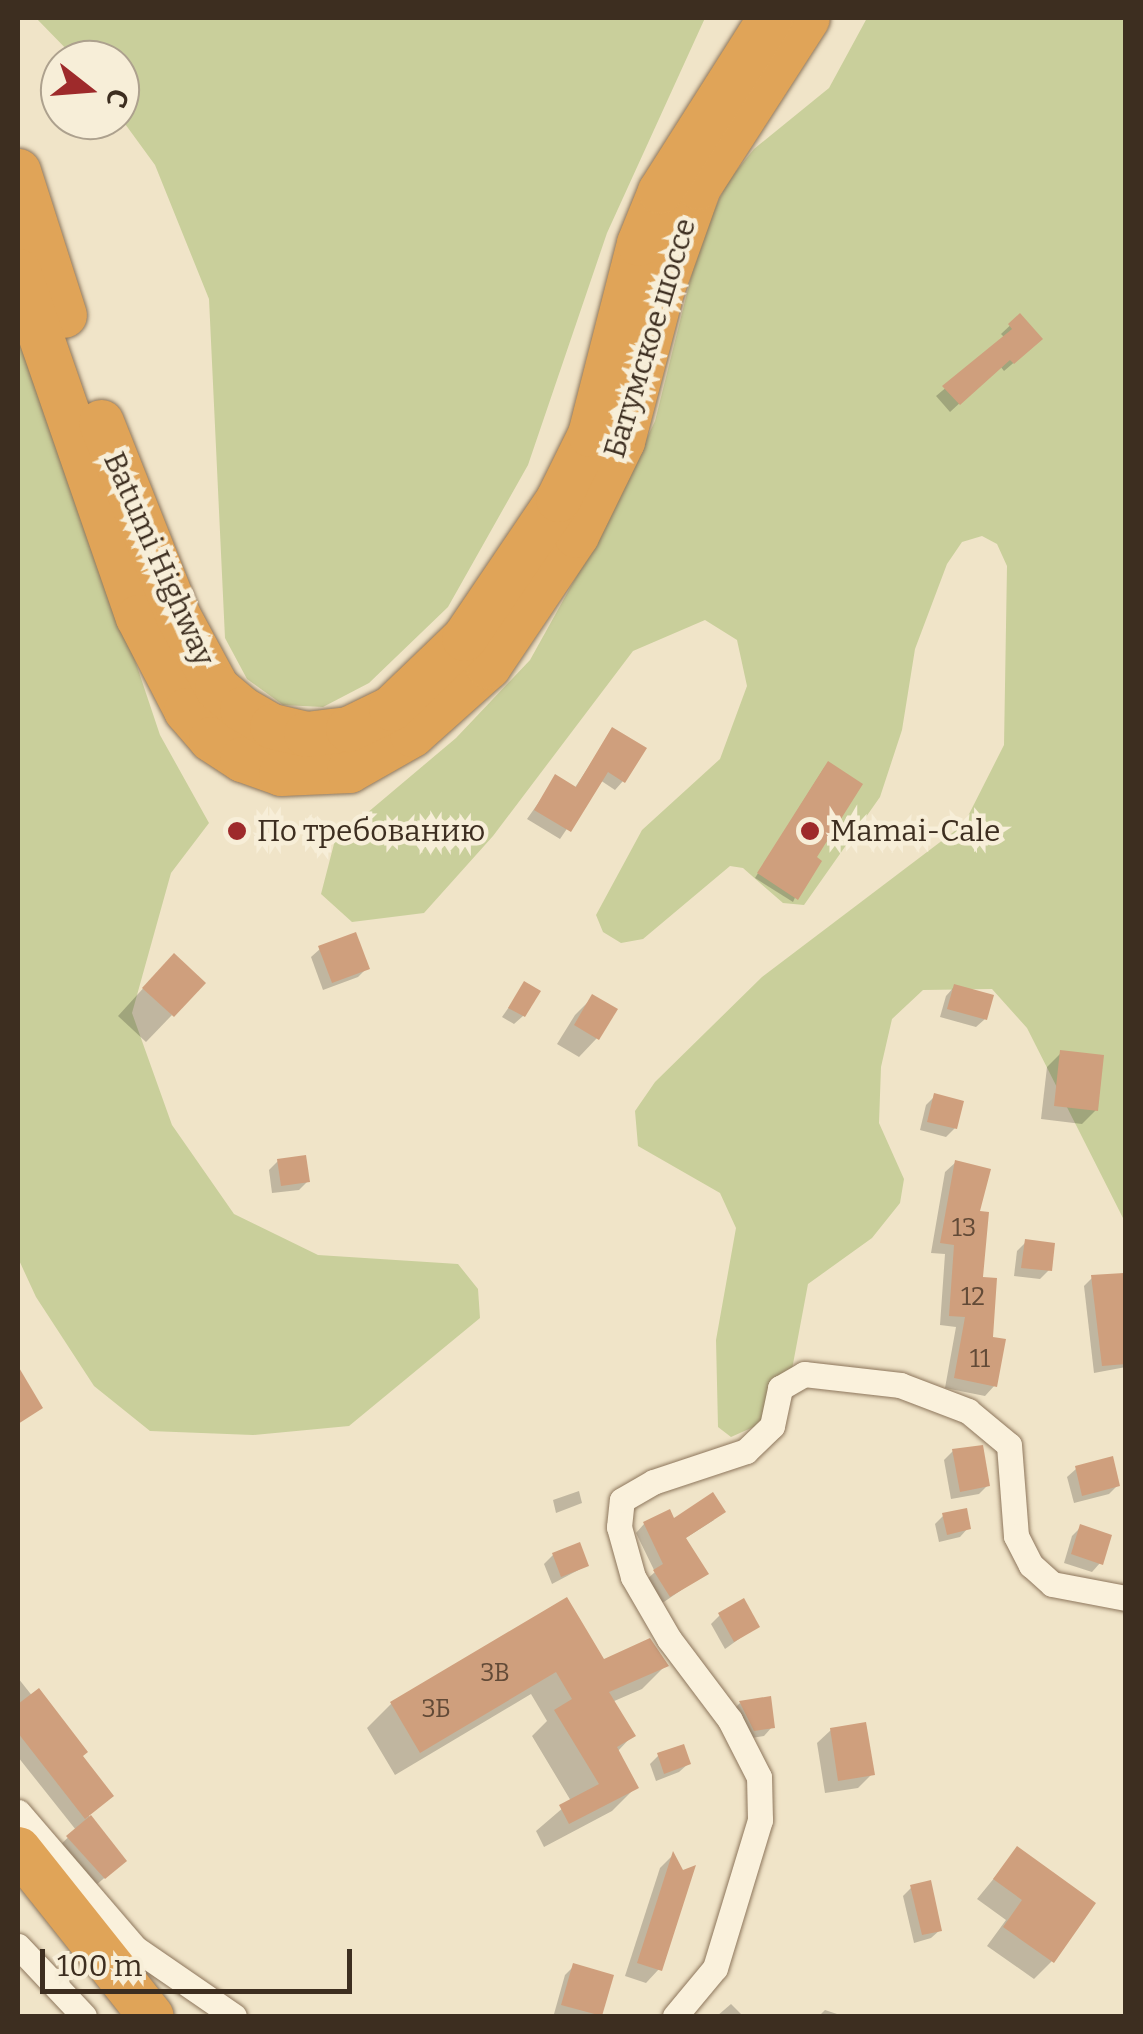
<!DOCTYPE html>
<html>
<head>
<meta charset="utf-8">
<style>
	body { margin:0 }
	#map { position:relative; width:1143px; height:2034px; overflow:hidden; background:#f0e4c8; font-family:Bitter,serif }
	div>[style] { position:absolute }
	.green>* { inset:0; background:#c9cf9b }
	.shadow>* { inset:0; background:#0003 }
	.building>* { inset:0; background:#cf9f7d }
	.roads { filter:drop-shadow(0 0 2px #8d765c) drop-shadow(0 0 2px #8d765c) }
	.street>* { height:25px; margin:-12.5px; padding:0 12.5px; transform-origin:12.5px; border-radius:12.5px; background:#faf1dc }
	.highway>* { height:45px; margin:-22.5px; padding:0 22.5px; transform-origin:22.5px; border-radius:22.5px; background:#e0a458 }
	.dots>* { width:28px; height:28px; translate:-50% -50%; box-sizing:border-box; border:5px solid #f7eed8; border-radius:50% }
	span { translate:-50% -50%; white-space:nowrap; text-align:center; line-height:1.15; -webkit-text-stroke:9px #f7eed8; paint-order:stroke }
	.number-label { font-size:25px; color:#624a37 }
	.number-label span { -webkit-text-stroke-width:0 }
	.street-label { font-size:30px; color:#3d2e20 }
	.poi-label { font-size:30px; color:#3d2e20 }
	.left { translate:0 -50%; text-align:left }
	.frame { position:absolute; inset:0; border:20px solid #3d2e20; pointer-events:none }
	.north { position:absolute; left:40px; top:40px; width:100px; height:100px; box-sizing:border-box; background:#f7eed8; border:2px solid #ada18e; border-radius:50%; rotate:107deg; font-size:28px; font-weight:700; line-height:40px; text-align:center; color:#3d2e20 }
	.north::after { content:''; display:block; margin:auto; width:35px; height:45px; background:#9e2a2b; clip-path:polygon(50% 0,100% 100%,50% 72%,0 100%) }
	.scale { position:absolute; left:40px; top:1949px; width:312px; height:45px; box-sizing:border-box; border:5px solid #3d2e20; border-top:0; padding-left:12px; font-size:30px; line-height:35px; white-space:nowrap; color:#3d2e20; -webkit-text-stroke:8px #f7eed8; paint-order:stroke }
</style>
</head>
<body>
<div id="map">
	<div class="green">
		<div style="clip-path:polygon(36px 18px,705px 18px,607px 233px,528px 465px,448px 607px,369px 683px,323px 707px,283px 705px,247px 679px,225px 638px,209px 299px,155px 165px,120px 117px,120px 60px,77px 60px)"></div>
		<div style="clip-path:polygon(867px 18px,1125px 18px,1125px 1222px,1027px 1028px,992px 989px,923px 990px,892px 1019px,881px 1067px,879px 1123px,904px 1179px,900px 1203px,872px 1238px,808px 1284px,787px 1396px,760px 1424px,731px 1437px,718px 1427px,716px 1340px,736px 1228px,720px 1193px,638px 1146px,635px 1111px,655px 1082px,762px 977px,964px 824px,1004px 745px,1007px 566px,997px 544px,982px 536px,962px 542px,947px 564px,915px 649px,902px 730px,880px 797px,804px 905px,783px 903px,743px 868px,730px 866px,643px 939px,621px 943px,603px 932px,596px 915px,642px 830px,720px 759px,747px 686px,737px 640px,705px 620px,633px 651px,493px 836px,424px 913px,352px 922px,321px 894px,335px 840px,456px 738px,530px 660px,610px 516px,655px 421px,701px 237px,728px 181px,754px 149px,829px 88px)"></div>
		<div style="clip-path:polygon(18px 311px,160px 735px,209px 823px,171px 873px,132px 1013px,172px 1125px,234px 1214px,318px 1255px,458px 1264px,478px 1289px,480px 1318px,349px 1426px,253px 1435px,150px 1431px,94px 1386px,36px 1297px,18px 1258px)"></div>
	</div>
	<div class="shadow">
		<div style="clip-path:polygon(1019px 317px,1031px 348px,1004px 371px,1000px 366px,950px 412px,936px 396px,1005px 338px,1001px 334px)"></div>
		<div style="clip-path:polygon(613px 730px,623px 781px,615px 790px,600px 780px,560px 839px,527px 819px,556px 778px,574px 789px)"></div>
		<div style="clip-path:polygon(824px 768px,813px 858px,793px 902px,755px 878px)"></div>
		<div style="clip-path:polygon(320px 949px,367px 968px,358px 977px,323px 990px,311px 957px)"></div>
		<div style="clip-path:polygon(148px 983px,172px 1015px,146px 1042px,118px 1016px)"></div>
		<div style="clip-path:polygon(525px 984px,523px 1016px,514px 1024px,502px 1017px)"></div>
		<div style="clip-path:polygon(954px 987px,985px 1019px,976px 1027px,940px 1017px,946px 996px)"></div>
		<div style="clip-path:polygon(593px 997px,597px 1038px,579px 1057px,557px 1044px,575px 1015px)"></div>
		<div style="clip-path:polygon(1061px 1053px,1096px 1110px,1082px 1124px,1041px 1119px,1047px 1067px)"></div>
		<div style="clip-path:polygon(935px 1096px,955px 1128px,946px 1137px,920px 1130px,926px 1105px)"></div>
		<div style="clip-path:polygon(278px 1161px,308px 1181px,299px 1190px,272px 1193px,269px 1170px)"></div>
		<div style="clip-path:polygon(956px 1162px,977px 1213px,980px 1279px,995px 1385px,985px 1396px,945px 1388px,956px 1327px,940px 1325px,945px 1254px,931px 1253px,945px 1172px)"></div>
		<div style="clip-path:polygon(1026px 1242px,1049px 1270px,1040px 1279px,1014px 1276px,1017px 1251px)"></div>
		<div style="clip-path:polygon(1121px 1276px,1126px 1367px,1094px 1373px,1084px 1286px,1092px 1278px)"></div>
		<div style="clip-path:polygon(953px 1451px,988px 1485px,979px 1494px,951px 1499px,944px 1460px)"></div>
		<div style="clip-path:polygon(1076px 1469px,1118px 1485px,1109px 1494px,1074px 1503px,1067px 1477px)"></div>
		<div style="clip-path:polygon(579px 1491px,582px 1503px,556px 1513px,553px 1500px)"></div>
		<div style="clip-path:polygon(944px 1515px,968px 1528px,960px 1537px,939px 1542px,935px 1524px)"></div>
		<div style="clip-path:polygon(714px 1520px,684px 1539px,706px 1573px,661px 1604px,646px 1580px,655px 1572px,636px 1533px,644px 1524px)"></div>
		<div style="clip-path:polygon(1081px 1527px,1100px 1563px,1092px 1572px,1064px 1563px,1072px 1536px)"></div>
		<div style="clip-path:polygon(553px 1555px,586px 1566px,552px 1584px,544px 1564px)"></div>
		<div style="clip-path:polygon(566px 1601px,603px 1662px,666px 1665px,642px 1689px,612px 1702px,632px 1736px,617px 1752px,636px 1787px,612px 1811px,544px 1847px,536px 1831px,571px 1801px,532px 1736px,547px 1721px,531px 1694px,395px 1775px,367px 1728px,391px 1704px)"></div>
		<div style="clip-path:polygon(720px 1615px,757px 1626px,725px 1649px,711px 1624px)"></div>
		<div style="clip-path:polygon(18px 1678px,80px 1756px,88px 1815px,124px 1861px,95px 1886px,59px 1846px,76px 1830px,18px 1757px)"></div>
		<div style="clip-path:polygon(740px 1703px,772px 1727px,764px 1736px,745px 1739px,732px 1711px)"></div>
		<div style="clip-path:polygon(831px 1730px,872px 1774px,858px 1788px,825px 1793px,817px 1743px)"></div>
		<div style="clip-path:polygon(659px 1755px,688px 1764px,679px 1772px,656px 1781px,650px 1764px)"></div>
		<div style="clip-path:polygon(1018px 1849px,1052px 1961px,1034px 1979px,987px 1946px,1006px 1920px,977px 1899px)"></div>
		<div style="clip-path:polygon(672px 1856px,659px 1969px,646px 1983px,625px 1976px,660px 1868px)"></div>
		<div style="clip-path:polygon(912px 1887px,940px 1930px,931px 1938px,914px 1943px,903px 1896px)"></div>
		<div style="clip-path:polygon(574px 1966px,611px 1976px,599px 2016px,554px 2014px,565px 1975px)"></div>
		<div style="clip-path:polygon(731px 2004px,743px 2016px,717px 2016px)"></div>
		<div style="clip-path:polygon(825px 2010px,843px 2016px,819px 2016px)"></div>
	</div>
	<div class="building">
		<div style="clip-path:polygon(1020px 313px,1043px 339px,1014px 364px,1010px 360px,960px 405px,942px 386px,1012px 329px,1008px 324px)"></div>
		<div style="clip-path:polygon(612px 727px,647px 748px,625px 783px,608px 772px,571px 832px,534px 810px,555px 774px,576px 787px)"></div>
		<div style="clip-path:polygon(828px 761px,863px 784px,817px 857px,822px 861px,798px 900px,757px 873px)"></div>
		<div style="clip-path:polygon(356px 932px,370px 969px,332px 983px,318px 946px)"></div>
		<div style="clip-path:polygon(174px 953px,206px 983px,174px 1017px,142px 988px)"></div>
		<div style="clip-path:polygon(524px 981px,541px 991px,525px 1017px,508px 1008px)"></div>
		<div style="clip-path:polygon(954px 984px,994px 995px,987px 1020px,947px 1009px)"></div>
		<div style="clip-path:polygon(592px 994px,618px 1009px,599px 1040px,574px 1025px)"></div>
		<div style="clip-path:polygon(1060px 1050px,1104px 1055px,1098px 1111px,1054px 1106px)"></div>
		<div style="clip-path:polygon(934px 1093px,964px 1101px,957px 1129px,927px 1122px)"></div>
		<div style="clip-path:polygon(306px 1155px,310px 1182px,281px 1186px,277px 1159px)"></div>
		<div style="clip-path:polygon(955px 1160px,991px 1169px,980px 1211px,989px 1212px,983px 1277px,997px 1278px,993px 1337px,1006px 1339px,997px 1387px,954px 1378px,965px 1317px,949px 1316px,954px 1245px,940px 1243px)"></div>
		<div style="clip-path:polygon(1025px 1239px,1055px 1243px,1052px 1271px,1021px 1268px)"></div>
		<div style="clip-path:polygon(1124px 1273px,1126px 1364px,1102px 1366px,1091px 1275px)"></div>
		<div style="clip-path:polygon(18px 1366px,43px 1408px,18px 1424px)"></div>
		<div style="clip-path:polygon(983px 1445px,990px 1486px,960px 1492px,952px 1449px)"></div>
		<div style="clip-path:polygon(1113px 1456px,1120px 1486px,1082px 1496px,1075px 1466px)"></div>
		<div style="clip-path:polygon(713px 1492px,726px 1512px,686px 1538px,709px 1574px,670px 1597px,653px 1570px,663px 1564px,643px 1522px,670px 1509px,674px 1518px)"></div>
		<div style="clip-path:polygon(967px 1508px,971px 1529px,947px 1535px,942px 1513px)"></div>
		<div style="clip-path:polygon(1080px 1524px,1112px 1535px,1103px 1565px,1071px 1554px)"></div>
		<div style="clip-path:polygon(580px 1542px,589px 1566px,561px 1577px,552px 1553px)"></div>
		<div style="clip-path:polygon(567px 1597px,604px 1659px,650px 1638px,669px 1666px,609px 1692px,636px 1736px,617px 1747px,639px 1788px,569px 1824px,559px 1805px,599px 1784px,554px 1710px,572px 1699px,556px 1672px,420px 1753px,390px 1702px)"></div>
		<div style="clip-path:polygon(744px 1598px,760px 1627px,734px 1642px,718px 1613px)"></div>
		<div style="clip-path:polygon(39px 1688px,88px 1752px,83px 1756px,114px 1796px,85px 1819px,18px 1733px,18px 1704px)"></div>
		<div style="clip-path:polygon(771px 1696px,775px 1728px,754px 1731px,739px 1701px)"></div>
		<div style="clip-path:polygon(866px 1722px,875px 1775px,838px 1781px,830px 1728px)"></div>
		<div style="clip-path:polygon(684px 1744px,691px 1764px,664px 1774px,657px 1753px)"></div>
		<div style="clip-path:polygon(91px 1815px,127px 1861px,105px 1879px,66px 1836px)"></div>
		<div style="clip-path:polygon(1017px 1846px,1096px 1903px,1054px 1963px,1003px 1927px,1022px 1900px,993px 1879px)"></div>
		<div style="clip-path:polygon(673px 1851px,683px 1870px,696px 1865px,662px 1971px,637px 1963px)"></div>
		<div style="clip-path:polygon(931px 1880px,942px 1931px,922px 1935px,910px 1885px)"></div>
		<div style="clip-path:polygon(573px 1963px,614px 1975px,602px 2016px,561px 2005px)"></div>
	</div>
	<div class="roads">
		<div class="street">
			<div style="left:18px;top:1812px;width:179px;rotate:49.3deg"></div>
			<div style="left:135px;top:1948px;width:120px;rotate:34.5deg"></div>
			<div style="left:18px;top:1946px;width:96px;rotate:46.7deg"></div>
			<div style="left:675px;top:2016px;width:62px;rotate:-50.2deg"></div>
			<div style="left:715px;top:1968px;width:155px;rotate:-73.1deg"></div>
			<div style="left:760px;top:1820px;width:43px;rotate:-91.3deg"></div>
			<div style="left:759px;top:1777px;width:64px;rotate:-117deg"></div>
			<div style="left:730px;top:1720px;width:101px;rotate:-127deg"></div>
			<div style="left:669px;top:1639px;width:72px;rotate:-120.1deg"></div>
			<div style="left:633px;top:1577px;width:52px;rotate:-105.6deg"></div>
			<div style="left:619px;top:1527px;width:27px;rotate:-84deg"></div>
			<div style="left:622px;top:1500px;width:36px;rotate:-30deg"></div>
			<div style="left:653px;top:1482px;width:98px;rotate:-18.4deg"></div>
			<div style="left:746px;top:1451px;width:36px;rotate:-44deg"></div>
			<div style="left:772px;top:1426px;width:39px;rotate:-78deg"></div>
			<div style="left:780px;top:1388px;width:28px;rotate:-30deg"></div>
			<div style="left:804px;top:1374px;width:97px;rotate:6.5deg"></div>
			<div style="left:900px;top:1385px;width:73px;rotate:20.9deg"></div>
			<div style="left:968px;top:1411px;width:53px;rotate:39.7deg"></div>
			<div style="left:1009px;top:1445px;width:91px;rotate:85.6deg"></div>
			<div style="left:1016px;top:1536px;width:33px;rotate:63deg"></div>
			<div style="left:1031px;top:1565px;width:28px;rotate:42deg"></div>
			<div style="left:1052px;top:1584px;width:75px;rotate:10.7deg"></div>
		</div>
		<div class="highway">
			<div style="left:18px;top:171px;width:151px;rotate:72.3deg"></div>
			<div style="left:18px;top:271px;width:366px;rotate:70.9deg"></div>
			<div style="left:138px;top:617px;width:105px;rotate:62.7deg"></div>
			<div style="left:186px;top:710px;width:38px;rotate:49deg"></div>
			<div style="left:211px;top:739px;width:37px;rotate:33deg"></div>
			<div style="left:242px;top:759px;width:41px;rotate:19.7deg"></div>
			<div style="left:281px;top:773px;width:68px;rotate:-2.5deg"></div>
			<div style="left:349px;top:770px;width:73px;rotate:-29.7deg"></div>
			<div style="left:412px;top:734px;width:102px;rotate:-41.8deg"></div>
			<div style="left:488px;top:666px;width:158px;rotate:-56.1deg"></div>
			<div style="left:576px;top:535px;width:105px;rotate:-63.9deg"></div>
			<div style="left:622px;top:441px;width:155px;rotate:-75.4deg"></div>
			<div style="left:661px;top:291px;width:110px;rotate:-70.4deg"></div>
			<div style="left:698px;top:187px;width:201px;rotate:-57.2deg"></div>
			<div style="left:101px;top:422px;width:209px;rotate:68.4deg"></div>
			<div style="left:178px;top:616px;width:82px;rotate:61.6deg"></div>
			<div style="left:217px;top:688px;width:33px;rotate:40deg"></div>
			<div style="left:242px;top:709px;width:34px;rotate:30deg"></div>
			<div style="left:272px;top:726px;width:35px;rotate:13deg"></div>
			<div style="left:306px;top:734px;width:42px;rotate:-6.8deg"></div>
			<div style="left:348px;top:729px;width:48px;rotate:-26deg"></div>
			<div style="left:391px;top:708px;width:101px;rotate:-43.8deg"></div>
			<div style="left:464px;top:638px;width:168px;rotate:-55.9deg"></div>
			<div style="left:558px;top:499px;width:72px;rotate:-63.8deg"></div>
			<div style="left:590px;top:434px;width:197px;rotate:-75.6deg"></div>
			<div style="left:639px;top:243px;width:56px;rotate:-68deg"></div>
			<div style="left:660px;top:191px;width:205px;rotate:-57.6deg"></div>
			<div style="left:18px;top:1849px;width:213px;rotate:51.5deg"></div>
		</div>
	</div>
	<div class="dots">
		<div style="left:237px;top:831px;background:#9e2a2b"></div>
		<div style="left:810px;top:831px;background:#9e2a2b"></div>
	</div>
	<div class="number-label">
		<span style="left:964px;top:1228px">13</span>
		<span style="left:973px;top:1297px">12</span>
		<span style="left:980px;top:1359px">11</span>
		<span style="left:495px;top:1673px">3В</span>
		<span style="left:436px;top:1709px">3Б</span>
	</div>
	<div class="street-label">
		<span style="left:650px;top:338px;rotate:-73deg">Батумское шоссе</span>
		<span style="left:159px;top:559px;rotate:66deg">Batumi Highway</span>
	</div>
	<div class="poi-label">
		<span class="left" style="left:257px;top:831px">По требованию</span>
		<span class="left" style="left:830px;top:831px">Mamai-Cale</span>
	</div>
	<div class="frame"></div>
	<div class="north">С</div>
	<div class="scale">100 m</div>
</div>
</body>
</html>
